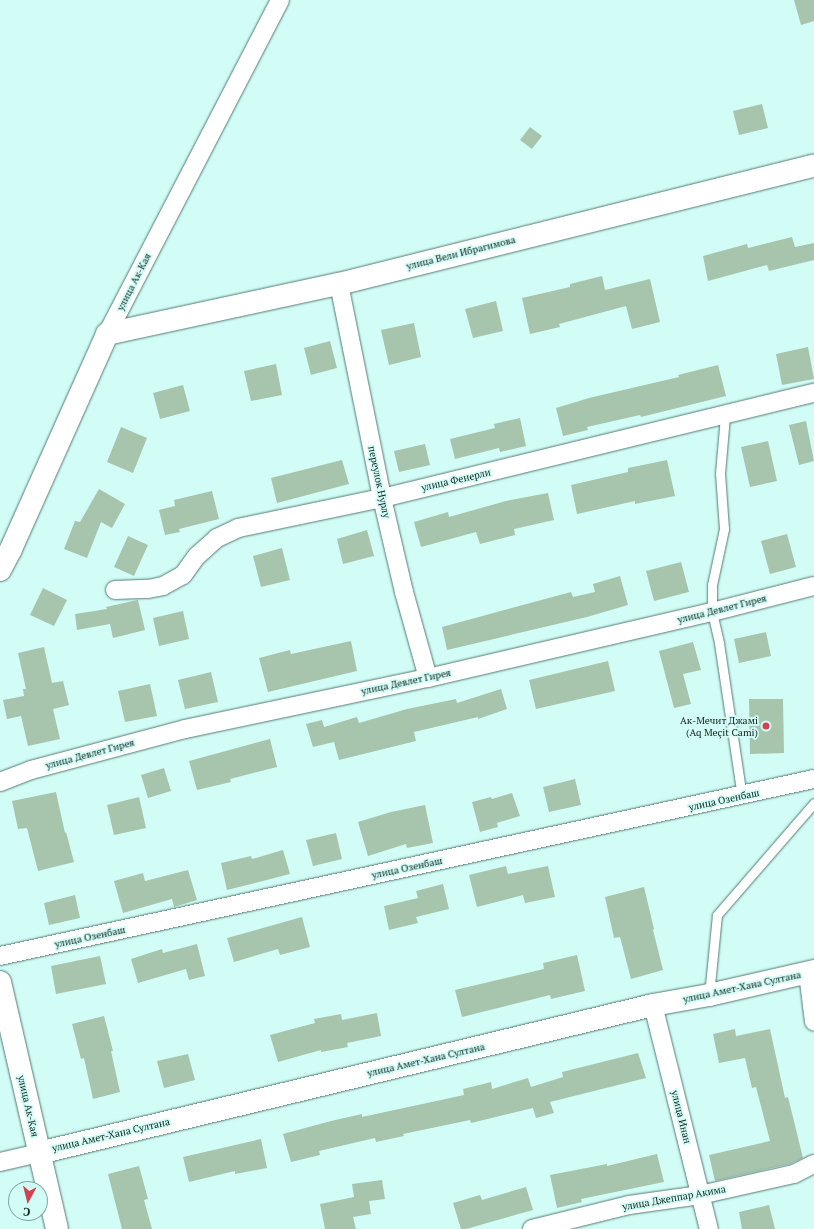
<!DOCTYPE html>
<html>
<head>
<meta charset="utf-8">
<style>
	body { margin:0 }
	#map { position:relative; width:814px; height:1229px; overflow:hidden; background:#d2fdf6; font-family:"PT Serif",serif }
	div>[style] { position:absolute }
	.building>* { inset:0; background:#a7c4ad }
	.roads { filter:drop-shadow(0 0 1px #537a74) drop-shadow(0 0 1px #537a74) }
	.lane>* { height:9px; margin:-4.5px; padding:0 4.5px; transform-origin:4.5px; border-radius:4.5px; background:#fff }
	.street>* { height:18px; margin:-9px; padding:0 9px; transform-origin:9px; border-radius:9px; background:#fff }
	.secondary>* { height:22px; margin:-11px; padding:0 11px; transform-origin:11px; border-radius:11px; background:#fff }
	.dots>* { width:11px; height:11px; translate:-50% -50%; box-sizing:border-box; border:2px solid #d2fdf6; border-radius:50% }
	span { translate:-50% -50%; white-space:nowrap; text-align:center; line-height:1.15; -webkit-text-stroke:3.5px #d2fdf6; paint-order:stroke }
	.street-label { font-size:10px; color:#0f1f1d }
	.poi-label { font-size:10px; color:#0f1f1d }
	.right { translate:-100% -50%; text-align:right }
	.north { position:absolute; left:8px; top:1181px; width:40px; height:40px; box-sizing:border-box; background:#d2fdf6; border:1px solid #84a49f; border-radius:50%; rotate:187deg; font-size:11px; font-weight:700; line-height:16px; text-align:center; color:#0f1f1d }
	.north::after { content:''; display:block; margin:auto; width:14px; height:18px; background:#d1414e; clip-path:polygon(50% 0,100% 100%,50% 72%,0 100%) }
</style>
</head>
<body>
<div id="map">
	<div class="building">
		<div style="clip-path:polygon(794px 0,814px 0,814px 21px,801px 25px)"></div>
		<div style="clip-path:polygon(762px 104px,768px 128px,739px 135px,733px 111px)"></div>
		<div style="clip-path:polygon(530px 127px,542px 136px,532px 149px,520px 140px)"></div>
		<div style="clip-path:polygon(792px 237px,795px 247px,814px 243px,814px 260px,769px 271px,767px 265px,708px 281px,703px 256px,747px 244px,748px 248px)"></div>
		<div style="clip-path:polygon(602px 276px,605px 290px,650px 279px,660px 322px,632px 329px,626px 306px,559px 324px,560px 327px,530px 334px,522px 298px,570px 287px,570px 284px)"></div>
		<div style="clip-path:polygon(496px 301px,503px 331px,473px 338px,465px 309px)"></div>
		<div style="clip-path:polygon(414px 323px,421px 357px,389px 365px,381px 330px)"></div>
		<div style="clip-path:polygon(330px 341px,337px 368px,311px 375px,304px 348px)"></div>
		<div style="clip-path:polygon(808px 347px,814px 379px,782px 385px,776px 354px)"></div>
		<div style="clip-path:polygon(276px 364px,282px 395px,251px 401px,244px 371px)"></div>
		<div style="clip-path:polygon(718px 365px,726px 396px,641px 417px,640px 415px,587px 427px,588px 430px,563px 436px,556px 408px,589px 398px,679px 377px,678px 375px)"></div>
		<div style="clip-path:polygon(183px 385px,190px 411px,160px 419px,153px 393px)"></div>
		<div style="clip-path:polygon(520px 418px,526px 446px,500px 452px,499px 448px,455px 459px,450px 439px,495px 428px,494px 424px)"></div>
		<div style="clip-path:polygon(806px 421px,814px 461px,799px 465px,789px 425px)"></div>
		<div style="clip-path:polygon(121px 427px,147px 438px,133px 473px,107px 462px)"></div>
		<div style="clip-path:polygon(768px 441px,777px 481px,750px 487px,741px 447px)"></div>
		<div style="clip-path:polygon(425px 444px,430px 465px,399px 472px,394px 451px)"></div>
		<div style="clip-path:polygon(342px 460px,349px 484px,277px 503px,271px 478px)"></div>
		<div style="clip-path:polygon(667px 460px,675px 496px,635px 504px,635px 501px,577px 514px,571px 485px,628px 472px,628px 468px)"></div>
		<div style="clip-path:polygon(99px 489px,125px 504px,112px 528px,101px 522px,87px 558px,64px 549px,75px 521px,80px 522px)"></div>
		<div style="clip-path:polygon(212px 491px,219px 519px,179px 529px,180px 532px,165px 535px,159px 510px,175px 506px,174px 500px)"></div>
		<div style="clip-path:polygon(548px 493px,554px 520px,514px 529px,515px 535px,480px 544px,476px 532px,421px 547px,414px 522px,448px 512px,449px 517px,506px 501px)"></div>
		<div style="clip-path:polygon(367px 530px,374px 556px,343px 564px,337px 539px)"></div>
		<div style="clip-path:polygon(787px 534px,796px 567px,770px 574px,761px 541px)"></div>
		<div style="clip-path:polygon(128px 536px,148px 545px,134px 576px,114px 567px)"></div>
		<div style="clip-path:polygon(282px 548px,290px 580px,261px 587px,253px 556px)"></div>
		<div style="clip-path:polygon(681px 562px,689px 592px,654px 601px,646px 571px)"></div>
		<div style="clip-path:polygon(620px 576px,628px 605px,587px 617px,447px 650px,442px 627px,571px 592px,573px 597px,595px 592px,593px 584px)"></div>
		<div style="clip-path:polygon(43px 588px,67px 600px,54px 626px,30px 615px)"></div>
		<div style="clip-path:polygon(138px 600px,145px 630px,113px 638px,110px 624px,77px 630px,75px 614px,107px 609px,106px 607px)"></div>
		<div style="clip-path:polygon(183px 611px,189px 639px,159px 646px,153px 618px)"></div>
		<div style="clip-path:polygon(766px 632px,771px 656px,739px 663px,734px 639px)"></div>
		<div style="clip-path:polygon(351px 641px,357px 671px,268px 692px,259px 658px,290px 650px,291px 654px)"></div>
		<div style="clip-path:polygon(693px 642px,701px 670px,683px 674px,691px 704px,674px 708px,659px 651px)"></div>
		<div style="clip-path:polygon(44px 647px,52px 683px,63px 681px,69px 705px,53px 709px,60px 739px,28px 746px,21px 716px,7px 719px,3px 700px,24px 696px,23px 689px,26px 689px,18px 653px)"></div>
		<div style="clip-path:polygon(608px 661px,615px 691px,536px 709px,529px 680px)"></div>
		<div style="clip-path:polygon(211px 672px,218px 702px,185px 709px,178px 680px)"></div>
		<div style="clip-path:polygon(150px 684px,157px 716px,125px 722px,118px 691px)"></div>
		<div style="clip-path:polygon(501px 689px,507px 709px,478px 719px,478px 717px,414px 732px,416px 741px,339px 760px,334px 742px,313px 747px,306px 724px,322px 720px,324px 727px,357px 717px,359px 723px,407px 709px,456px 699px,457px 703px)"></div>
		<div style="clip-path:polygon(749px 699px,783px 699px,784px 753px,750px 754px)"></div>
		<div style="clip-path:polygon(270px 739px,277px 767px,230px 779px,231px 782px,197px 790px,189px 761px)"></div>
		<div style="clip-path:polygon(164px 768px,171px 791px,148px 798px,141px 775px)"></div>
		<div style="clip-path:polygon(575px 779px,581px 805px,549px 812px,543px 787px)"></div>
		<div style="clip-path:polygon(56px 792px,65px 833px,66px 832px,74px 862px,38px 871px,27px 828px,18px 829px,12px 801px)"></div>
		<div style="clip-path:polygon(512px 793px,520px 816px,497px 823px,498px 827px,480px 832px,472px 802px,491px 797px,492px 799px)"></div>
		<div style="clip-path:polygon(139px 797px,146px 828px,114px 835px,107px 805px)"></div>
		<div style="clip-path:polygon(425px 805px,433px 843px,407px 848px,406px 844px,368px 856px,358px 822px,391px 812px)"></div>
		<div style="clip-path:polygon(336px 833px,342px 859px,313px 866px,306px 840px)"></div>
		<div style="clip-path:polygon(283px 850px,290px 874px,227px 890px,221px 863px,251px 856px,252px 859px)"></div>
		<div style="clip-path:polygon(506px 866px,508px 874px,548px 866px,555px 897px,525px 903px,523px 895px,477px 907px,469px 875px)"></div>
		<div style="clip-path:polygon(188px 870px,197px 900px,174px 907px,172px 899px,123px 913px,114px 881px,143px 873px,145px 881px)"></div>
		<div style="clip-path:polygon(443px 884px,449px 909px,416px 917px,418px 923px,389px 930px,384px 906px,418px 898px,416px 891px)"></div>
		<div style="clip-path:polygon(644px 887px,654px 929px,653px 930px,663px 970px,631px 979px,620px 937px,614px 938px,605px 897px)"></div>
		<div style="clip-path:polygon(75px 895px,80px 918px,49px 925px,44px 903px)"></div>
		<div style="clip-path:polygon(302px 917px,310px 947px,280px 955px,278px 949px,234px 962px,227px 938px)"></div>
		<div style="clip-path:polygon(197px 944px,205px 976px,189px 980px,186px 969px,138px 983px,131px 959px,162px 949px,163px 953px)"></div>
		<div style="clip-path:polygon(577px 955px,585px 991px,551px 999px,550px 995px,462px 1017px,455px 990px,544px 969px,543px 963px)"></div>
		<div style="clip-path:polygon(100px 956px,106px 984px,56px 994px,51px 966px)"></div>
		<div style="clip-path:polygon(377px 1013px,381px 1036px,347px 1043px,348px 1047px,321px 1052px,321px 1050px,278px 1062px,270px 1035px,315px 1023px,314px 1019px,341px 1014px,342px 1020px)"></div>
		<div style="clip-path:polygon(104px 1016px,113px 1051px,111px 1051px,120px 1092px,93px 1099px,84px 1058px,81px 1059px,72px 1024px)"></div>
		<div style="clip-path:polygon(735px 1029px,736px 1036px,770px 1029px,785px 1098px,788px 1097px,803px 1158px,790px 1164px,715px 1181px,709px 1155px,770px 1141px,756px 1087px,752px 1088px,745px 1058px,719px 1063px,713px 1034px)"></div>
		<div style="clip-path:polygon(638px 1053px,646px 1078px,550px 1102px,554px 1113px,536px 1118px,533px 1108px,471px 1123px,470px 1120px,403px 1134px,404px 1136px,376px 1142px,375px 1138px,319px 1151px,320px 1155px,291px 1162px,283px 1134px,331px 1121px,362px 1114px,362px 1117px,464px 1095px,463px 1089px,491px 1082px,492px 1089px,528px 1078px,531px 1087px,563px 1077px,562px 1072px)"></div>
		<div style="clip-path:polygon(188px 1054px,195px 1080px,164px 1088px,157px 1061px)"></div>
		<div style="clip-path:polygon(261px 1139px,267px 1168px,235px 1174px,235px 1171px,189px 1182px,183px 1157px)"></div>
		<div style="clip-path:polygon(657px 1154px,664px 1182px,581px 1199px,582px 1202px,557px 1208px,550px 1175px,607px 1164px,607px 1166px)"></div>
		<div style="clip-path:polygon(139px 1166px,148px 1199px,144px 1200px,152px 1229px,122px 1229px,108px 1174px)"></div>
		<div style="clip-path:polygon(382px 1180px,385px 1199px,369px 1201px,371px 1214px,353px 1217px,356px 1229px,325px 1229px,320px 1204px,354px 1197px,352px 1184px)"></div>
		<div style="clip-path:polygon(526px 1187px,533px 1210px,466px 1229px,461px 1229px,453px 1203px,480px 1195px,482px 1200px)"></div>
		<div style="clip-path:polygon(769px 1205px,775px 1229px,742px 1229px,739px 1212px)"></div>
	</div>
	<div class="roads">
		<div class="lane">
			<div style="left:725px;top:416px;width:57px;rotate:95deg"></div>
			<div style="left:720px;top:473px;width:56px;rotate:85.9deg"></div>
			<div style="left:724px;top:529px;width:57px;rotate:102.1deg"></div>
			<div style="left:712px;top:585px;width:27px;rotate:90deg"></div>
			<div style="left:712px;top:612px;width:32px;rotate:77deg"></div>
			<div style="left:719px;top:643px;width:155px;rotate:81.5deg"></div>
			<div style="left:709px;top:995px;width:80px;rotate:-84.3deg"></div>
			<div style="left:717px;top:915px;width:148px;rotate:-49.1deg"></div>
		</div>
		<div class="street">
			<div style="left:339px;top:284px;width:218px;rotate:78.6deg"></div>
			<div style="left:382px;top:498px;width:97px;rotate:76.8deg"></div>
			<div style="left:404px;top:592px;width:89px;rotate:74.4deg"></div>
			<div style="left:107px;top:334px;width:376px;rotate:-62.6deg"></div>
			<div style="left:115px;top:590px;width:33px;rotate:-2deg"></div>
			<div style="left:148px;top:589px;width:15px;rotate:-11deg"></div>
			<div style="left:163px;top:586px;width:23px;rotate:-29deg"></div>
			<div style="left:183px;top:575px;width:24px;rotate:-54deg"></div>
			<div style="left:197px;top:556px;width:27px;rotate:-42deg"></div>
			<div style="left:217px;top:538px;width:23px;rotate:-25deg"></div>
			<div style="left:238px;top:528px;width:147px;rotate:-11.8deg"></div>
			<div style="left:382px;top:498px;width:445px;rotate:-13.7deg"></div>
			<div style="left:0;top:782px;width:33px;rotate:-21deg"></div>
			<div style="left:31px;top:770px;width:159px;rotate:-14.9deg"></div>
			<div style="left:185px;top:729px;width:248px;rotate:-11.9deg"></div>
			<div style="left:428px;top:678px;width:292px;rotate:-13.1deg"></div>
			<div style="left:712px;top:612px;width:105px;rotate:-14.3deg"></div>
			<div style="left:0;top:956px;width:833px;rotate:-12.27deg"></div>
			<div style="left:808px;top:973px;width:49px;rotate:83deg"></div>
			<div style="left:653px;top:1005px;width:231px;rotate:76deg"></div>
			<div style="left:0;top:1162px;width:40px;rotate:-13deg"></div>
			<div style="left:532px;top:1229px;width:100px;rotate:-13.9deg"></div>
			<div style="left:629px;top:1205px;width:72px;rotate:-8deg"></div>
			<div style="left:700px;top:1195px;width:96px;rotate:-12.6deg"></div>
			<div style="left:794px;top:1174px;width:22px;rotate:-27deg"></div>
		</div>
		<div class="secondary">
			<div style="left:0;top:570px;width:24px;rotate:-62deg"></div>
			<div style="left:11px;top:549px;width:235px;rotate:-65.9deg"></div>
			<div style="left:107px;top:334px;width:237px;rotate:-12.2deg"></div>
			<div style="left:339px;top:284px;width:489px;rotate:-14deg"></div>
			<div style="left:0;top:982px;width:253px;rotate:77deg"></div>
			<div style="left:39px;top:1153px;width:632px;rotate:-13.55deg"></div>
			<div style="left:653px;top:1005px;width:57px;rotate:-10.1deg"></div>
			<div style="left:709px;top:995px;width:108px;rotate:-12.9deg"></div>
		</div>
	</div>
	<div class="dots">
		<div style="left:766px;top:726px;background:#d1414e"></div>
	</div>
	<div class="street-label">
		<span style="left:461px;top:253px;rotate:-14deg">улица Вели Ибрагимова</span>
		<span style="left:134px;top:282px;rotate:-63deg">улица Ак-Кая</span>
		<span style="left:456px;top:480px;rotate:-13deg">улица Фенерли</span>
		<span style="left:379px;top:482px;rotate:78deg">переулок Нурлу</span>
		<span style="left:722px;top:609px;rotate:-14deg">улица Девлет Гирея</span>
		<span style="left:406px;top:682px;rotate:-12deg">улица Девлет Гирея</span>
		<span style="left:90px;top:754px;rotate:-15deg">улица Девлет Гирея</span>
		<span style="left:724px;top:800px;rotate:-12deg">улица Озенбаш</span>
		<span style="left:407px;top:868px;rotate:-12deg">улица Озенбаш</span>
		<span style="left:90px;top:937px;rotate:-12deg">улица Озенбаш</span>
		<span style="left:742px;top:987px;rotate:-12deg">улица Амет-Хана Султана</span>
		<span style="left:426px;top:1060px;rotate:-13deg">улица Амет-Хана Султана</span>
		<span style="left:28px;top:1106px;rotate:77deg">улица Ак-Кая</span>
		<span style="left:681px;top:1117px;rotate:76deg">улица Инан</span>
		<span style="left:111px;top:1135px;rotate:-13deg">улица Амет-Хана Султана</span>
		<span style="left:674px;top:1198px;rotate:-10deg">улица Джеппар Акима</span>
	</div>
	<div class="poi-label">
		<span class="right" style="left:758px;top:726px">Ак-Мечит Джамі<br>(Aq Meçit Cami)</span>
	</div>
	<div class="north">С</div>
</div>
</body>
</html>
